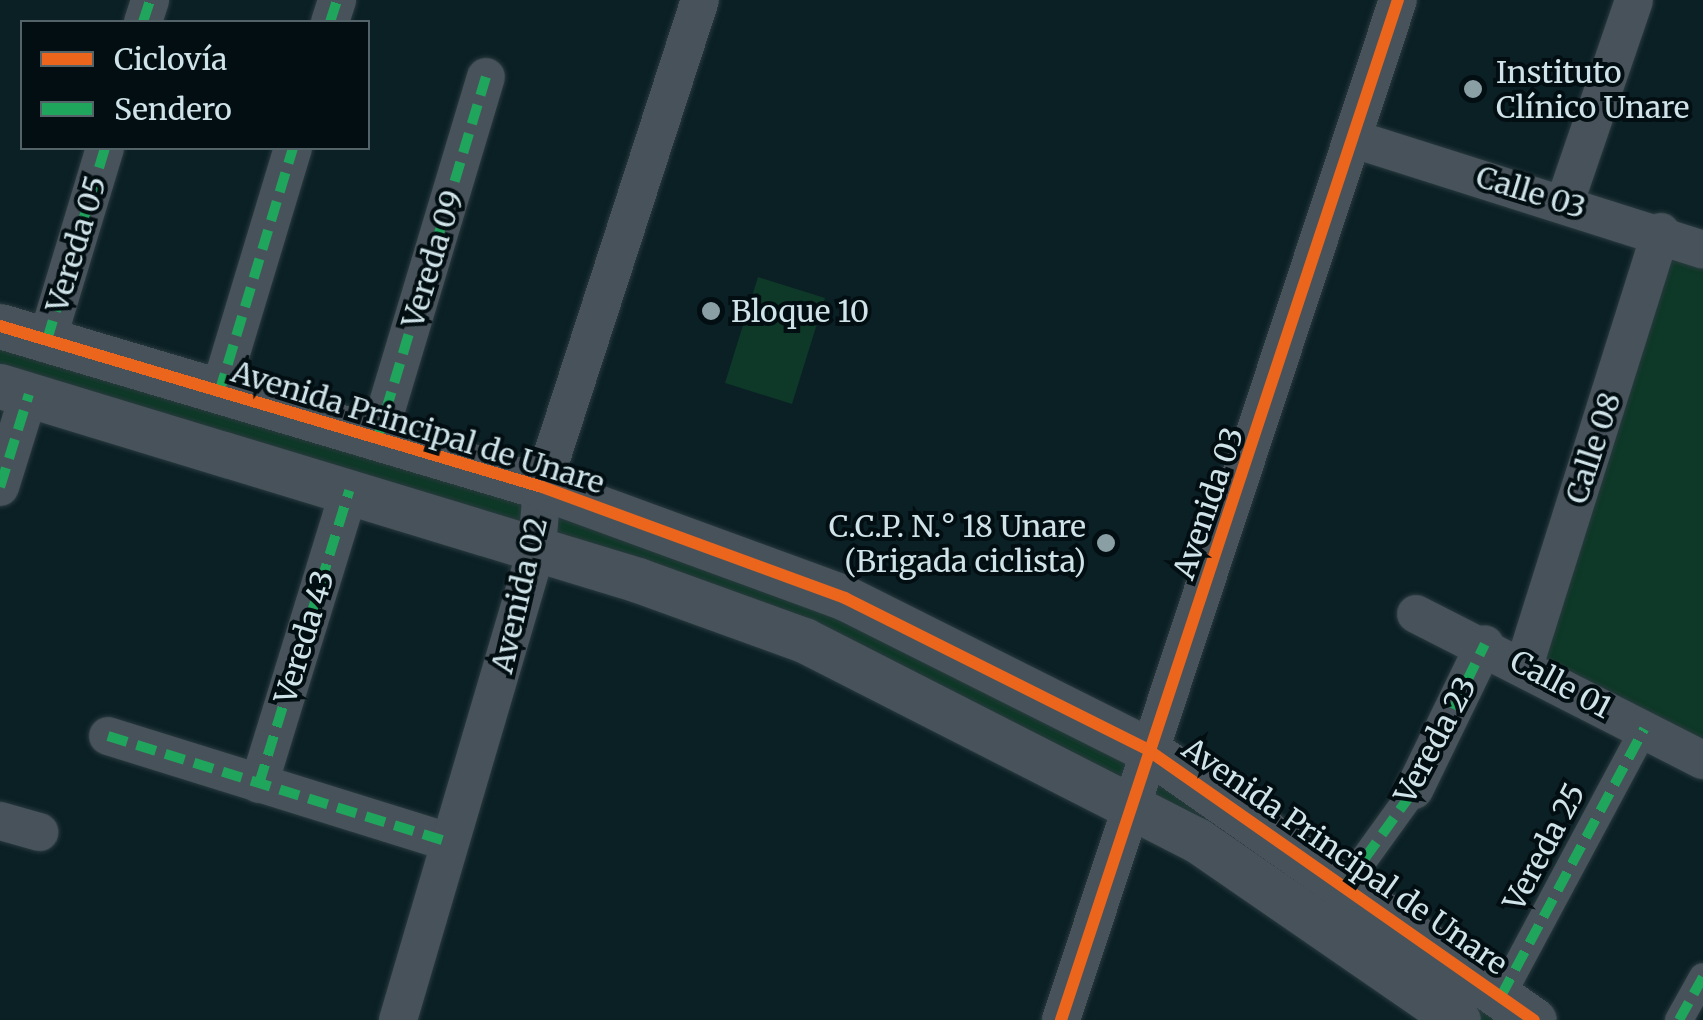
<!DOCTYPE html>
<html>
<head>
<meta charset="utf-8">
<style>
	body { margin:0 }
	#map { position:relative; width:1703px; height:1020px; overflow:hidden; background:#0b2025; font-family:Merriweather,serif }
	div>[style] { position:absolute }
	.green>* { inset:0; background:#0e3827 }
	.roads { filter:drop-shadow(0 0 2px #293a3e) drop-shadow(0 0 2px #293a3e) }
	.pedestrian>* { height:28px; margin:-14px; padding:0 14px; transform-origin:14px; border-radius:14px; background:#47525a }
	.minor>* { height:38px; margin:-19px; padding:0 19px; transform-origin:19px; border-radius:19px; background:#47525a }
	.tertiary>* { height:45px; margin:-22.5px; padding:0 22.5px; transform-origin:22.5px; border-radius:22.5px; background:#47525a }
	.quiet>* { height:10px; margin-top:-5px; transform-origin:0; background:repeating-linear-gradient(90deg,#20a55d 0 20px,transparent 0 30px) }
	.cycleway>* { height:12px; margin:-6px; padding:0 6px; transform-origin:6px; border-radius:6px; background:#eb651d }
	.dots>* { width:28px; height:28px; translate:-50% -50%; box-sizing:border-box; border:5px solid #020e12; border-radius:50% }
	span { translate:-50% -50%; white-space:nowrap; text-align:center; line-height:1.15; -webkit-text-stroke:8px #020e12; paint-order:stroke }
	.poi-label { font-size:30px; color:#cfe3e8 }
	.left { translate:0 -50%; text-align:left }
	.right { translate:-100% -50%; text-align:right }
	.street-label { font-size:30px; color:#cfe3e8 }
	.legend { position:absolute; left:20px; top:20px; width:350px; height:130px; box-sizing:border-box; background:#020e12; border:2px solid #546368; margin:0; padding:12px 18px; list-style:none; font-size:30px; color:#cfe3e8 }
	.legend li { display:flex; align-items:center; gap:20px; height:50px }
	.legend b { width:50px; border:2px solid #546368 }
</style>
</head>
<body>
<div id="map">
	<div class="green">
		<div style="clip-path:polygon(1661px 232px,1703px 250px,1703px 760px,1525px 663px)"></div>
		<div style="clip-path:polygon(758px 277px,825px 298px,792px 404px,725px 383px)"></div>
		<div style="clip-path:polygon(0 302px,24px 333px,950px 647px,1534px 1020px,1458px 1020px,913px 689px,0 386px)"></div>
	</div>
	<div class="roads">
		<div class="pedestrian">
			<div style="left:1347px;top:883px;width:115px;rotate:-54.2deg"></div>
			<div style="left:1501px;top:996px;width:303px;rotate:-61.8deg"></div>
			<div style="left:1679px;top:1020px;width:49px;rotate:-60.8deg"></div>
		</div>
		<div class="minor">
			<div style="left:143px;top:22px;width:23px;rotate:-72deg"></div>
			<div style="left:330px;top:22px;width:23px;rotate:-72deg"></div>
			<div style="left:1357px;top:140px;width:363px;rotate:17.6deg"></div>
			<div style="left:1565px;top:202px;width:213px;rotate:-71.1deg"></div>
			<div style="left:47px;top:340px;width:201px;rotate:-73.2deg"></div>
			<div style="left:219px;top:393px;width:256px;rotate:-73.2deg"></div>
			<div style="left:377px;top:440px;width:379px;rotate:-73.3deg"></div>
			<div style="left:0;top:487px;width:97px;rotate:-72.7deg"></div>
			<div style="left:1416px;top:614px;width:322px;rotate:27deg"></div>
			<div style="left:1525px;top:663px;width:452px;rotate:-72.5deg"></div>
			<div style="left:108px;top:736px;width:354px;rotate:17.3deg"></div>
			<div style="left:259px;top:784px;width:307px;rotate:-72.9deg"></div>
			<div style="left:1414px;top:790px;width:162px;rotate:-64.1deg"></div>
			<div style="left:0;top:821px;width:41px;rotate:15.8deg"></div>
			<div style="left:398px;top:1020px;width:492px;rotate:-73.6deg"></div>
			<div style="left:537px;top:548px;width:61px;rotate:-85.3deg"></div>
			<div style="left:542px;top:487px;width:512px;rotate:-72.03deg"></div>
			<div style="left:1061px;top:1020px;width:1074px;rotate:-71.72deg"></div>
		</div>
		<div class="tertiary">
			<div style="left:0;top:326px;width:565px;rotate:16.54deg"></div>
			<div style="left:542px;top:487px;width:323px;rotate:20.1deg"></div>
			<div style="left:845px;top:598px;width:339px;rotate:26.6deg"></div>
			<div style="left:1148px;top:750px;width:471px;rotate:35deg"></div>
			<div style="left:0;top:386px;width:667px;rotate:16.91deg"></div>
			<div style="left:638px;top:580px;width:177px;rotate:19.9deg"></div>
			<div style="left:804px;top:640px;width:441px;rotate:27deg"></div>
			<div style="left:1197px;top:840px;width:317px;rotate:34.6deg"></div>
		</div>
	</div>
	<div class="quiet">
		<div style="left:143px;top:22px;width:23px;rotate:-72deg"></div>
		<div style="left:330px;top:22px;width:23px;rotate:-72deg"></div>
		<div style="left:47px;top:340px;width:201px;rotate:-73.2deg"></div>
		<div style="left:219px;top:393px;width:256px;rotate:-73.2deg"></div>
		<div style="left:377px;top:440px;width:379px;rotate:-73.3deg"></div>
		<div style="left:0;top:487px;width:97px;rotate:-72.7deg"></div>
		<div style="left:108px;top:736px;width:354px;rotate:17.3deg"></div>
		<div style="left:259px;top:784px;width:307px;rotate:-72.9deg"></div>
		<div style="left:1347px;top:883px;width:115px;rotate:-54.2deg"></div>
		<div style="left:1414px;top:790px;width:162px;rotate:-64.1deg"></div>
		<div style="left:1501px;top:996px;width:303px;rotate:-61.8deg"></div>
		<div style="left:1679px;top:1020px;width:49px;rotate:-60.8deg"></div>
	</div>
	<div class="cycleway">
		<div style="left:0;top:326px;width:565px;rotate:16.54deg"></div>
		<div style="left:542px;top:487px;width:323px;rotate:20.1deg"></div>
		<div style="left:845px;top:598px;width:339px;rotate:26.6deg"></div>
		<div style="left:1148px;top:750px;width:471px;rotate:35deg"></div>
		<div style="left:1061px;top:1020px;width:1074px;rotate:-71.72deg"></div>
	</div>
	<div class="dots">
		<div style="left:1473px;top:89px;background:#8a9fa4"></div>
		<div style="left:711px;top:311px;background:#8a9fa4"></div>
		<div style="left:1106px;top:543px;background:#8a9fa4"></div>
	</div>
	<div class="poi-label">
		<span class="left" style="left:1496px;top:89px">Instituto<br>Clínico Unare</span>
		<span class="left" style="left:731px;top:311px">Bloque 10</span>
		<span class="right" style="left:1086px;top:543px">C.C.P. N.° 18 Unare<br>(Brigada ciclista)</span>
	</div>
	<div class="street-label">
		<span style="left:1531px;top:192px;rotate:17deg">Calle 03</span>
		<span style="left:76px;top:244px;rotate:-73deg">Vereda 05</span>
		<span style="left:432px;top:259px;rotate:-73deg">Vereda 09</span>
		<span style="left:418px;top:427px;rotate:17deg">Avenida Principal de Unare</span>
		<span style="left:1593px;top:448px;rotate:-72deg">Calle 08</span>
		<span style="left:1208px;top:503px;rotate:-71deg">Avenida 03</span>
		<span style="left:519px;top:595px;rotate:-77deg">Avenida 02</span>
		<span style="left:304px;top:637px;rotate:-73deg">Vereda 43</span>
		<span style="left:1561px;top:684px;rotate:28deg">Calle 01</span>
		<span style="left:1435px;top:740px;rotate:-62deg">Vereda 23</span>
		<span style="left:1544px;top:847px;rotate:-62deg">Vereda 25</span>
		<span style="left:1345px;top:856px;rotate:35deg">Avenida Principal de Unare</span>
	</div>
	<ul class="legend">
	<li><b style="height:12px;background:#eb651d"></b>Ciclovía</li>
	<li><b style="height:12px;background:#20a55d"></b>Sendero</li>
	</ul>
</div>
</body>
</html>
